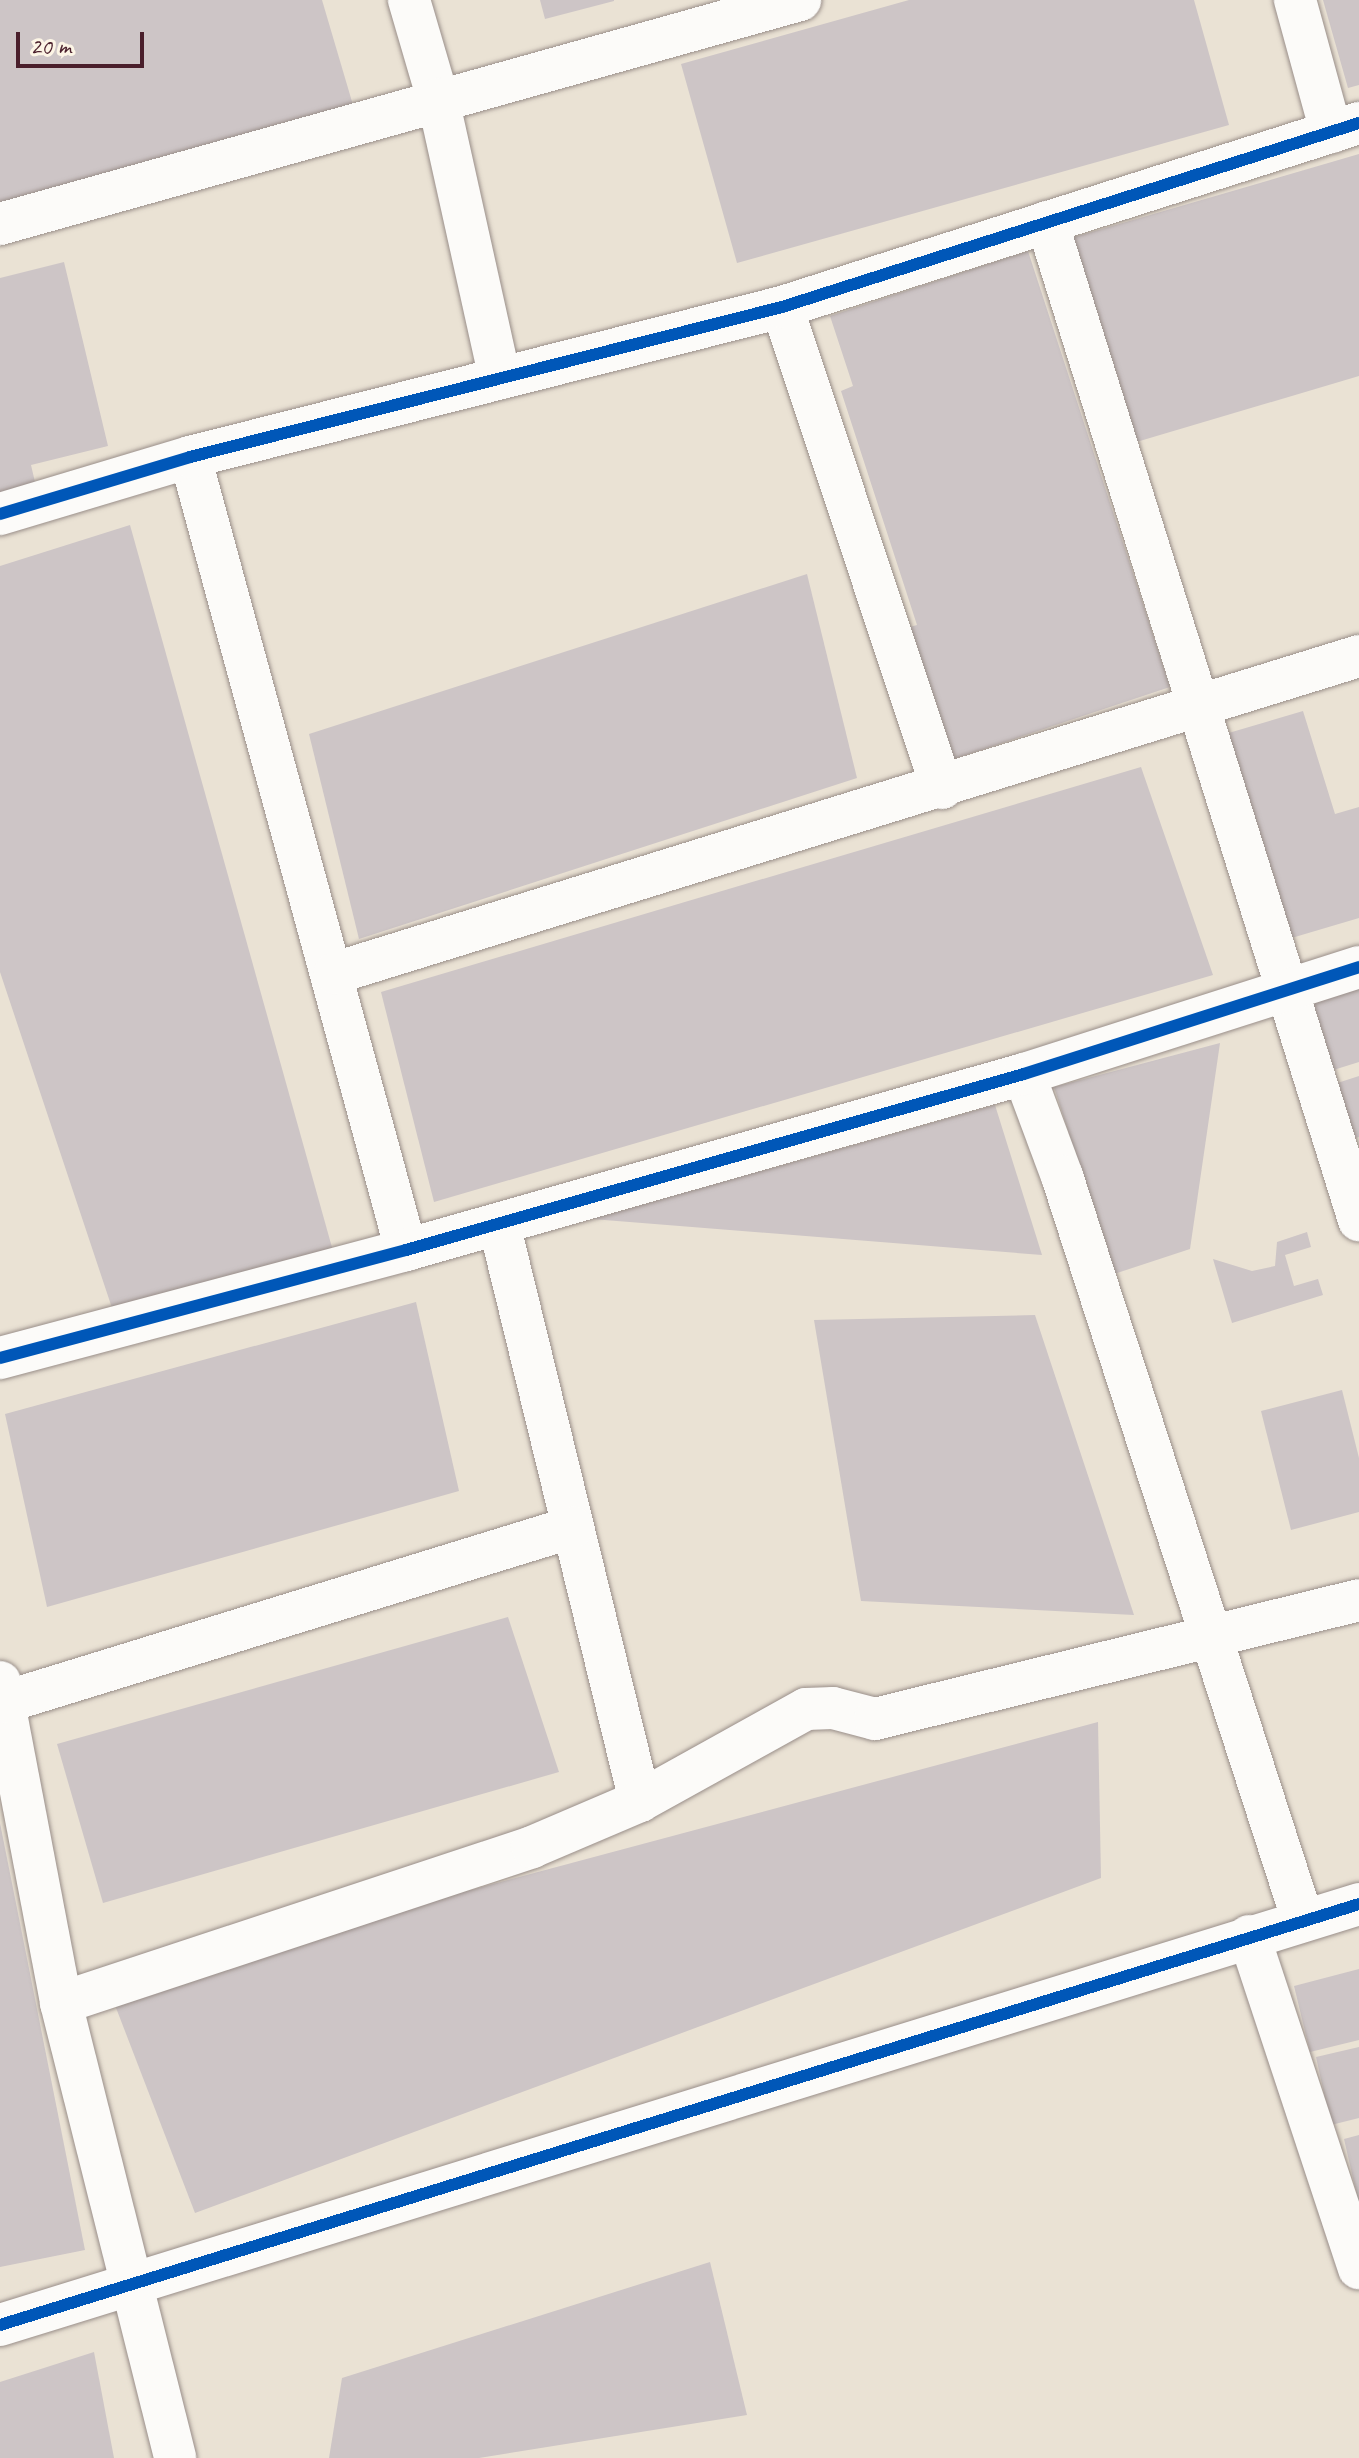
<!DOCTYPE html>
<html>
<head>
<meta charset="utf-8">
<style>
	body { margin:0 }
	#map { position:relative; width:1359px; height:2458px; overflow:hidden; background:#eae2d4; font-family:Caveat,sans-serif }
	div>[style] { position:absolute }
	.building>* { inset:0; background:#cdc5c6 }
	.roads { filter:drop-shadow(0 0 2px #998e89) drop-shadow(0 0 2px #998e89) }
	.minor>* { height:42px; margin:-21px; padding:0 21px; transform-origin:21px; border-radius:21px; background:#fcfbf9 }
	.cycleway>* { height:12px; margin:-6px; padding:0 6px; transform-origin:6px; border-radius:6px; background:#0057b8 }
	span { translate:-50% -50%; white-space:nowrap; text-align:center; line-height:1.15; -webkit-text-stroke:7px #fcf5e5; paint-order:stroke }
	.scale { position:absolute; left:16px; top:32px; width:128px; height:36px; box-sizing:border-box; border:4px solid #4a1f2b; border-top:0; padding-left:10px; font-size:24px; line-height:28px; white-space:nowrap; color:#4a1f2b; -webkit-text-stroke:6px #fcf5e5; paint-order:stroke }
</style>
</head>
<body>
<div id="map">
	<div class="building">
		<div style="clip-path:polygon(0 0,322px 0,358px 122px,0 224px)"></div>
		<div style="clip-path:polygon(540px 0,614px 0,614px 1px,545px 19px)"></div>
		<div style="clip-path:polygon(909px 0,1194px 0,1229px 125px,737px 263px,681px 64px)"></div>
		<div style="clip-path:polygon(1323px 0,1359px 0,1359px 85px,1348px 88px)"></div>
		<div style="clip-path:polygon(1359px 154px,1359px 376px,1133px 443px,1071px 238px)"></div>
		<div style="clip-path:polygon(1028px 251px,1170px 687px,942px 763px,899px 630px,917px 625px,841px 391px,853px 386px,830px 316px)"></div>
		<div style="clip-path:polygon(64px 262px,108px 446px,31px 465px,38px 495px,0 505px,0 278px)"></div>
		<div style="clip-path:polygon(130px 525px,333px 1251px,114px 1314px,0 972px,0 566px)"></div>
		<div style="clip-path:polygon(807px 574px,857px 778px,359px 939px,309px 734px)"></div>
		<div style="clip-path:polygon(1303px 711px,1335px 814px,1359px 807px,1359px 918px,1278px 942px,1215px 737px)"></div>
		<div style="clip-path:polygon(1141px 767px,1213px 975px,434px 1202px,381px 992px)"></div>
		<div style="clip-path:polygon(1359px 985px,1359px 1062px,1327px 1072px,1306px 1002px)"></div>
		<div style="clip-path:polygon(1220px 1043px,1190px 1249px,1114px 1274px,1054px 1087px)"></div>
		<div style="clip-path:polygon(1359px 1076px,1359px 1137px,1342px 1142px,1325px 1087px)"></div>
		<div style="clip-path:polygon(995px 1105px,1042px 1255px,592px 1219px)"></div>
		<div style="clip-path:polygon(1307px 1232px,1311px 1247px,1285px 1255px,1294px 1286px,1318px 1279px,1323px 1295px,1232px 1323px,1213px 1259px,1252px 1271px,1275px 1266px,1277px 1242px)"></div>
		<div style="clip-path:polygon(416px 1302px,459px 1491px,47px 1607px,5px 1414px)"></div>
		<div style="clip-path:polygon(1035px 1315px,1134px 1615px,861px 1601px,814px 1320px)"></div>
		<div style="clip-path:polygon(1342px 1390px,1359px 1458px,1359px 1512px,1291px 1530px,1261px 1411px)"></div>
		<div style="clip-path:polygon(508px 1617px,559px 1772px,103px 1903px,57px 1744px)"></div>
		<div style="clip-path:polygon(1098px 1722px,1101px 1878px,195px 2213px,108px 1987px)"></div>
		<div style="clip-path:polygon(0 1823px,85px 2250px,0 2267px)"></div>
		<div style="clip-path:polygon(1359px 1969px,1359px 2040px,1310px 2052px,1294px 1986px)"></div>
		<div style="clip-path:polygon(1359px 2047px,1359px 2118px,1331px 2125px,1316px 2057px)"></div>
		<div style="clip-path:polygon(1359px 2135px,1359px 2199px,1358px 2200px,1344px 2139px)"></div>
		<div style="clip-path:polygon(710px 2262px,747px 2415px,479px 2458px,329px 2458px,342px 2378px)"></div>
		<div style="clip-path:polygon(94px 2352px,114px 2458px,0 2458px,0 2382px)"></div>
	</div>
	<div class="roads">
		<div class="minor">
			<div style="left:409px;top:0;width:103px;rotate:73.7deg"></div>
			<div style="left:438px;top:99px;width:286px;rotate:77.5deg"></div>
			<div style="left:1295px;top:0;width:137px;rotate:74.7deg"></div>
			<div style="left:1047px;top:222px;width:1046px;rotate:72.64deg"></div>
			<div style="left:0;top:224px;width:831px;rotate:-15.64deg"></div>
			<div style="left:782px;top:307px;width:507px;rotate:71.6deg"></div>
			<div style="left:190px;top:457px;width:822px;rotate:74.76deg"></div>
			<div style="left:0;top:514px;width:198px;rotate:-16.7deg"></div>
			<div style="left:190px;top:457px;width:611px;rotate:-14.22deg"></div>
			<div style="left:782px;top:307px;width:606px;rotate:-17.69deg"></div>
			<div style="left:335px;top:973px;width:1072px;rotate:-17.2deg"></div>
			<div style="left:1024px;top:1074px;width:109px;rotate:69.6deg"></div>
			<div style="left:1062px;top:1176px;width:783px;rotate:72.07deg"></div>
			<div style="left:499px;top:1224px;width:594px;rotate:76.27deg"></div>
			<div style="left:0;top:1358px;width:420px;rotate:-14.9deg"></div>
			<div style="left:406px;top:1250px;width:643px;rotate:-15.9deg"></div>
			<div style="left:1024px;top:1074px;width:352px;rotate:-17.7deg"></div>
			<div style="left:0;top:1682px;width:327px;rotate:79.2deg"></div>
			<div style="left:61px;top:2003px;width:469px;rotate:75.9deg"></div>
			<div style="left:5px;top:1702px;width:594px;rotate:-17.12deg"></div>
			<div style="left:1249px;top:1936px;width:350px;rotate:71.7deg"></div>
			<div style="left:61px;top:2003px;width:496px;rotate:-18.3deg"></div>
			<div style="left:532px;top:1847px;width:117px;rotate:-23.1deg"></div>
			<div style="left:640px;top:1801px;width:190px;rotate:-29deg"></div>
			<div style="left:806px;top:1709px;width:27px;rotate:-2deg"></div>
			<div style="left:833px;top:1708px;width:43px;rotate:14.7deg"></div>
			<div style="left:875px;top:1719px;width:498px;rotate:-13.8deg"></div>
			<div style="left:0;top:2325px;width:1423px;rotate:-17.21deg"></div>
		</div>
	</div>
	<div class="cycleway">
		<div style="left:0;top:514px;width:198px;rotate:-16.7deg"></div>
		<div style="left:190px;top:457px;width:611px;rotate:-14.22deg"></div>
		<div style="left:782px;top:307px;width:606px;rotate:-17.69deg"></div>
		<div style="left:0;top:1358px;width:420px;rotate:-14.9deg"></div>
		<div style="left:406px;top:1250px;width:643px;rotate:-15.9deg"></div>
		<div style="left:1024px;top:1074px;width:352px;rotate:-17.7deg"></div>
		<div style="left:0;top:2325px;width:1423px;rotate:-17.21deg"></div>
	</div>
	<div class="scale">20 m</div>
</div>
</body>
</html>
